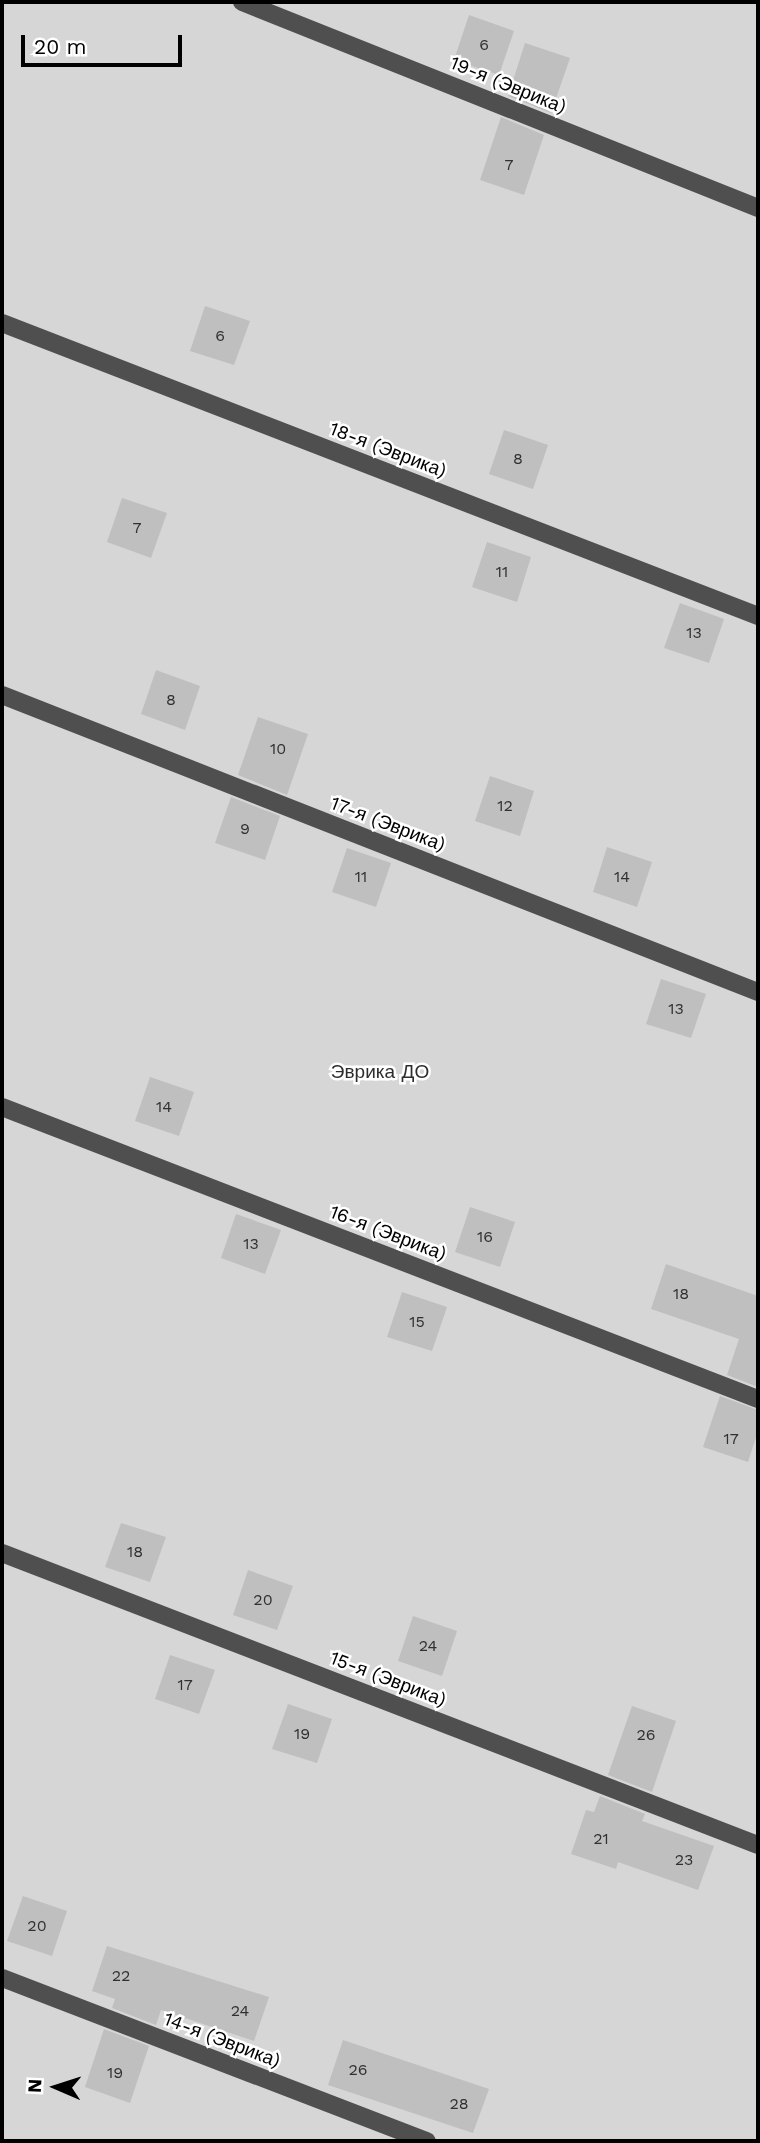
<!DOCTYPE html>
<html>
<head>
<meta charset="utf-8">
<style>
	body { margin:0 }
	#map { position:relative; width:760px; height:2143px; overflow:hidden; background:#fff; font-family:"Work Sans",sans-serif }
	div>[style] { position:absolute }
	.green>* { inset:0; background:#d6d6d6 }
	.building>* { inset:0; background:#bfbfbf }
	.minor>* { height:18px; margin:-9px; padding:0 9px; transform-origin:9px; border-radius:9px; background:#4f4f4f }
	span { translate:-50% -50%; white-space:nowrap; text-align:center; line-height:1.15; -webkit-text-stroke:5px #fff; paint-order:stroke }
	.number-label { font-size:16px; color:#303030 }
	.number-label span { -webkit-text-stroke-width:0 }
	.street-label { font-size:19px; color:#000 }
	.park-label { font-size:19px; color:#2d2d2d }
	.frame { position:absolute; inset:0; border:4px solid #000; pointer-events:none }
	.north { position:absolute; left:21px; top:2052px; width:70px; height:70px; -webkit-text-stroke:5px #fff; paint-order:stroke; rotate:273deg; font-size:19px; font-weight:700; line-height:28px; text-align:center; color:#000 }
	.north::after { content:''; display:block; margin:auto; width:24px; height:32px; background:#000; clip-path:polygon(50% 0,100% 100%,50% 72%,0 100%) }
	.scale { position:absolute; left:21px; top:35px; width:161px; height:32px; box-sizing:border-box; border:4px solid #000; border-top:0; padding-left:9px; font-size:21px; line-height:24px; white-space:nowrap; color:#000; -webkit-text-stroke:5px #fff; paint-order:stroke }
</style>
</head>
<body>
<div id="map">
	<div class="green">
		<div style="clip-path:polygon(2px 2px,758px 2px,758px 2141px,2px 2141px)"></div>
	</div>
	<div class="building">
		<div style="clip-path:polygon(469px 15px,514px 31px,499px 75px,454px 60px)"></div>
		<div style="clip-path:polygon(525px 43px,570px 58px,551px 113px,508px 96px)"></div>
		<div style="clip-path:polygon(501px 117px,544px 135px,524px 195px,480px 180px)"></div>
		<div style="clip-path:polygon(205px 306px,250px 321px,234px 365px,190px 351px)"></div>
		<div style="clip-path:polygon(504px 430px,548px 445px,533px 489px,489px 474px)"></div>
		<div style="clip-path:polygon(122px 498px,167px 513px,151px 558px,107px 542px)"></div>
		<div style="clip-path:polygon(487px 542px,531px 557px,517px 602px,472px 587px)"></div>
		<div style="clip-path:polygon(680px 603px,724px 619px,709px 663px,664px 648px)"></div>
		<div style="clip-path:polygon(156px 670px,200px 686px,185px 730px,141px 714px)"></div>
		<div style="clip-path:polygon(258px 717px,308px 734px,287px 795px,238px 775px)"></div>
		<div style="clip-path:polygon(490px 776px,534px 791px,520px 836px,475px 821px)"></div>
		<div style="clip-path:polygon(231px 797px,280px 816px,265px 860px,215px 843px)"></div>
		<div style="clip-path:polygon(607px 847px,652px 862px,637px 907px,593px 892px)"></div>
		<div style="clip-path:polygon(347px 848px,391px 863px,376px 907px,332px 892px)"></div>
		<div style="clip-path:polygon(661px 979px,706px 994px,691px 1038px,646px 1024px)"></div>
		<div style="clip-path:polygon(150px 1077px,194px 1092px,179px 1136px,135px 1121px)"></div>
		<div style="clip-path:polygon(470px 1207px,515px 1222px,500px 1267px,455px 1252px)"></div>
		<div style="clip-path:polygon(236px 1214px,281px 1230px,265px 1274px,221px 1258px)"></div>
		<div style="clip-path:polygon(666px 1264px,758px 1296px,758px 1387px,727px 1375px,739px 1339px,651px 1309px)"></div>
		<div style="clip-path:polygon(402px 1292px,447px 1307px,432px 1351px,387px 1337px)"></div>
		<div style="clip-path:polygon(720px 1396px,758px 1410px,758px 1431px,748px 1462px,703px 1447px)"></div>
		<div style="clip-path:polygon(121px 1523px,166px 1537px,150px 1582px,105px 1567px)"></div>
		<div style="clip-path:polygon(248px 1570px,293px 1586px,277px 1630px,233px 1615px)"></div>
		<div style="clip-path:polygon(413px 1616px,457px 1631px,442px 1676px,398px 1661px)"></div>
		<div style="clip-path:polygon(170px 1655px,215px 1670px,199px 1714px,155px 1699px)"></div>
		<div style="clip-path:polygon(288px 1704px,332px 1719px,317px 1763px,272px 1749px)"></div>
		<div style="clip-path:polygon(632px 1706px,676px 1721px,652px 1792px,608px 1775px)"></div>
		<div style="clip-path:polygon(600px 1796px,645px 1814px,642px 1821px,714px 1846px,698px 1890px,618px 1862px,616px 1869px,571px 1854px,586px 1810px,594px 1812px)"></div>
		<div style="clip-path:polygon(23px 1896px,67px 1911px,52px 1956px,7px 1941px)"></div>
		<div style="clip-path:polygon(107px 1946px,269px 1997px,254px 2041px,161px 2010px,156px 2025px,112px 2008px,115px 1999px,92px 1991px)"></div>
		<div style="clip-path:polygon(104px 2029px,149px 2046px,130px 2103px,85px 2087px)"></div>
		<div style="clip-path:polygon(343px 2040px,489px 2089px,473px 2133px,328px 2085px)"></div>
	</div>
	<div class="minor">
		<div style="left:242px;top:2px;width:556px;rotate:21.76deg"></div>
		<div style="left:2px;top:323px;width:811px;rotate:21.18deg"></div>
		<div style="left:2px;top:695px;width:812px;rotate:21.45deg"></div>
		<div style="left:2px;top:1107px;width:810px;rotate:21.12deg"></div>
		<div style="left:2px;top:1553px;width:810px;rotate:21.12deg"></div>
		<div style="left:2px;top:1978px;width:455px;rotate:21deg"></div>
	</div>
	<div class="number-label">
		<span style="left:484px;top:45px">6</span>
		<span style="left:509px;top:165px">7</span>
		<span style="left:220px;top:336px">6</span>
		<span style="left:518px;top:459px">8</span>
		<span style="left:137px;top:528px">7</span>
		<span style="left:502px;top:572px">11</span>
		<span style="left:694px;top:633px">13</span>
		<span style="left:171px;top:700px">8</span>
		<span style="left:278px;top:749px">10</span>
		<span style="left:505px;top:806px">12</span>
		<span style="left:245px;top:829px">9</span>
		<span style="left:361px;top:877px">11</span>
		<span style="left:622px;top:877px">14</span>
		<span style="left:676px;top:1009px">13</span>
		<span style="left:164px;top:1107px">14</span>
		<span style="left:485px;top:1237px">16</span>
		<span style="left:251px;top:1244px">13</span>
		<span style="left:681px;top:1294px">18</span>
		<span style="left:417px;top:1322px">15</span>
		<span style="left:731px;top:1439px">17</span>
		<span style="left:135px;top:1552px">18</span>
		<span style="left:263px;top:1600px">20</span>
		<span style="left:428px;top:1646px">24</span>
		<span style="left:185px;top:1685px">17</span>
		<span style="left:302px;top:1734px">19</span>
		<span style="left:646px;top:1735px">26</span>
		<span style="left:601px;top:1839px">21</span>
		<span style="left:684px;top:1860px">23</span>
		<span style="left:37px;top:1926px">20</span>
		<span style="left:121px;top:1976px">22</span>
		<span style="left:240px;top:2011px">24</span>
		<span style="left:358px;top:2070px">26</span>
		<span style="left:115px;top:2073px">19</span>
		<span style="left:459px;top:2104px">28</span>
	</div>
	<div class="street-label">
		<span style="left:508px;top:85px;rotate:22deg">19-я (Эврика)</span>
		<span style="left:388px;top:450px;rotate:21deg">18-я (Эврика)</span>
		<span style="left:388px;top:824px;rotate:21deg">17-я (Эврика)</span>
		<span style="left:388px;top:1233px;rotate:21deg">16-я (Эврика)</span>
		<span style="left:388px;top:1679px;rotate:21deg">15-я (Эврика)</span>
		<span style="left:222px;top:2040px;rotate:21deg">14-я (Эврика)</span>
	</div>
	<div class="park-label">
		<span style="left:380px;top:1072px">Эврика ДО</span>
	</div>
	<div class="frame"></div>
	<div class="north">N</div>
	<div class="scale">20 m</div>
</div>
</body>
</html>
